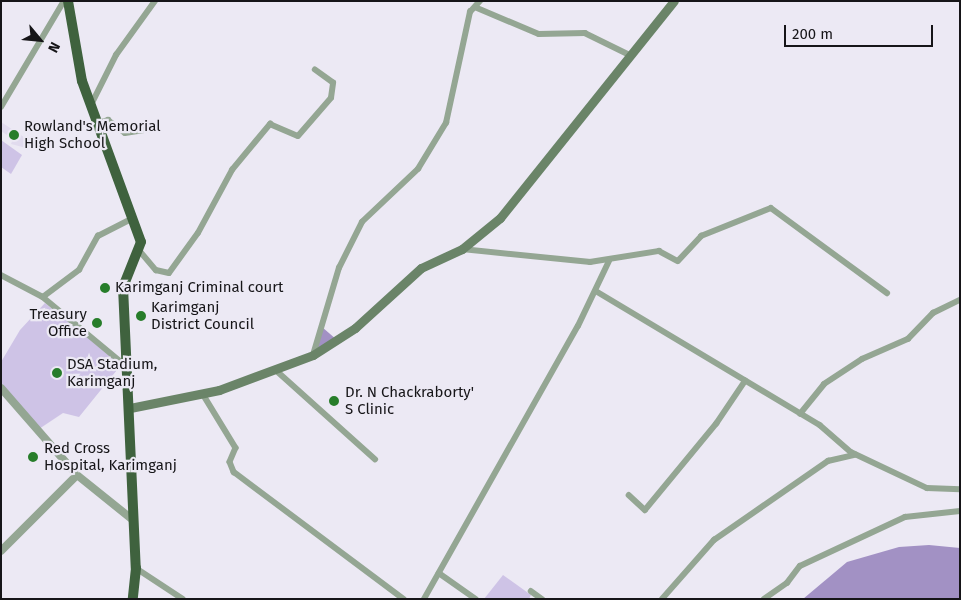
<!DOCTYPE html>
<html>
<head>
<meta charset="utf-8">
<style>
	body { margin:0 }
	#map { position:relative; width:961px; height:600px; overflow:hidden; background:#ece9f4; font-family:"Fira Sans",sans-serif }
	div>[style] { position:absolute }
	.built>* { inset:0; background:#e1dbee }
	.green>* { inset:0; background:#cec3e6 }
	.water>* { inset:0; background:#a291c4 }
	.minor>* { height:5.5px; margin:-2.75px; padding:0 2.75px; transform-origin:2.75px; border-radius:2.75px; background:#94a693 }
	.tertiary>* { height:8px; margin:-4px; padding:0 4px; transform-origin:4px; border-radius:4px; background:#94a693 }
	.secondary>* { height:9px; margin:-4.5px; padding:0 4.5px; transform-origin:4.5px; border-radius:4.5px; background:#6a8468 }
	.trunk>* { height:10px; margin:-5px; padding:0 5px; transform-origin:5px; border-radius:5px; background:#3f623e }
	.dots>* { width:14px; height:14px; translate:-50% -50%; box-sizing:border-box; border:2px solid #ece9f4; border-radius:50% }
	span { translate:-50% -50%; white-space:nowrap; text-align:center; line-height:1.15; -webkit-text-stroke:4.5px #ece9f4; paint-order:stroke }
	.poi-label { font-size:15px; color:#161518 }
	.left { translate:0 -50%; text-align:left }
	.right { translate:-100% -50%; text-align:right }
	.frame { position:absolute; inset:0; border:2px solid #161518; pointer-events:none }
	.north { position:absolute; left:15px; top:15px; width:50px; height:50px; -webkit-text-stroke:4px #ece9f4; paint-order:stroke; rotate:118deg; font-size:14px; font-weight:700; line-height:20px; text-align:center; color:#161518 }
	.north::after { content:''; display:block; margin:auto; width:18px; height:22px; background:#161518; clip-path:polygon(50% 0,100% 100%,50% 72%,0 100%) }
	.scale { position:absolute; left:784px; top:25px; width:149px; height:22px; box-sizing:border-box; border:2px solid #161518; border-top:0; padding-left:6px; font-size:15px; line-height:18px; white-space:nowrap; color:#161518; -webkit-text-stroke:4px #ece9f4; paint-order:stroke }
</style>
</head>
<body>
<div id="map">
	<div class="built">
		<div style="clip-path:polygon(1px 122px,33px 143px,30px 149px,11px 144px,13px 139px,1px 131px)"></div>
	</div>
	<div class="green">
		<div style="clip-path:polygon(1px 140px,22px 155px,11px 174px,1px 167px)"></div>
		<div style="clip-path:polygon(45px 303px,121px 365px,79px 417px,63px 413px,39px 429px,2px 384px,1px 362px,20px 330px)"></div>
		<div style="clip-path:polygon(503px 575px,531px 595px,529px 599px,484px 599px)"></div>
	</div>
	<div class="water">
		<div style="clip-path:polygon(322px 327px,337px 340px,315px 352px)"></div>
		<div style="clip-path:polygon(929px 545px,960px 548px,960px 599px,803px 599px,847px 562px,899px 547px)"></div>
	</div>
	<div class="minor">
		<div style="left:475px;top:7px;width:69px;rotate:22.9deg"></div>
		<div style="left:539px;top:34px;width:46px;rotate:-1.2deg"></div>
		<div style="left:585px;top:33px;width:50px;rotate:26.1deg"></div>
		<div style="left:91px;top:105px;width:56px;rotate:-63.4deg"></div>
		<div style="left:116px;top:55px;width:67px;rotate:-54.2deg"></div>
		<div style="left:1px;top:107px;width:123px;rotate:-59.3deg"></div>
		<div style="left:95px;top:124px;width:14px;rotate:-17deg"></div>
		<div style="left:108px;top:120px;width:21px;rotate:37deg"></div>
		<div style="left:125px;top:133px;width:32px;rotate:-9deg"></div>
		<div style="left:462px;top:249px;width:129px;rotate:5.8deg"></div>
		<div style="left:590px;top:262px;width:70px;rotate:-9.1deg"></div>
		<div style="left:659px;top:251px;width:21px;rotate:28deg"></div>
		<div style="left:678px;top:261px;width:34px;rotate:-47deg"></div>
		<div style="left:701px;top:236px;width:75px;rotate:-21.8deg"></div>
		<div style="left:771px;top:208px;width:144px;rotate:36.2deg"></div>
		<div style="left:140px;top:251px;width:25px;rotate:50deg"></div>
		<div style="left:156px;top:270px;width:13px;rotate:13deg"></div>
		<div style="left:169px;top:273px;width:49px;rotate:-54.1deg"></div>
		<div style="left:198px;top:233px;width:72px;rotate:-61.6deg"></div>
		<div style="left:232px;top:170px;width:60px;rotate:-50.4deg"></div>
		<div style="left:270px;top:124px;width:30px;rotate:23deg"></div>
		<div style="left:298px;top:136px;width:50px;rotate:-49deg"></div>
		<div style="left:331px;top:98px;width:15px;rotate:-82deg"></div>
		<div style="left:333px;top:83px;width:22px;rotate:-144deg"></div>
		<div style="left:1px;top:275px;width:47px;rotate:27.6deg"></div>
		<div style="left:43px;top:297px;width:108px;rotate:39.7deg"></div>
		<div style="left:596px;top:291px;width:261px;rotate:30.9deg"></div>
		<div style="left:820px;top:425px;width:41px;rotate:41.1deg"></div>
		<div style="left:851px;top:452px;width:84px;rotate:25.3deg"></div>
		<div style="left:927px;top:488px;width:33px;rotate:2deg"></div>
		<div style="left:43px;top:297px;width:45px;rotate:-36.9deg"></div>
		<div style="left:79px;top:270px;width:39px;rotate:-61deg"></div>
		<div style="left:98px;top:236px;width:38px;rotate:-27deg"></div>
		<div style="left:313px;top:355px;width:91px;rotate:-73.4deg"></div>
		<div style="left:339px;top:268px;width:51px;rotate:-63.4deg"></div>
		<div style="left:362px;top:222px;width:77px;rotate:-43.4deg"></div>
		<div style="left:418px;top:169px;width:54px;rotate:-58.7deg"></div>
		<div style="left:446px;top:123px;width:114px;rotate:-77.8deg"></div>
		<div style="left:470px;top:12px;width:15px;rotate:-48deg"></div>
		<div style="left:277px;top:371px;width:132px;rotate:41.9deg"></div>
		<div style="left:203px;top:394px;width:63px;rotate:58.6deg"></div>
		<div style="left:236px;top:448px;width:15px;rotate:113deg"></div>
		<div style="left:230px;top:462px;width:11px;rotate:68deg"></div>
		<div style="left:234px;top:472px;width:212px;rotate:36.8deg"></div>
		<div style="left:800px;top:414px;width:38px;rotate:-51deg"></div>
		<div style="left:824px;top:384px;width:45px;rotate:-33.3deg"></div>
		<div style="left:862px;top:359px;width:50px;rotate:-23.5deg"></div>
		<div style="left:908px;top:339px;width:36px;rotate:-46deg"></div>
		<div style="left:933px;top:313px;width:30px;rotate:-26deg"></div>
		<div style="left:629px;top:495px;width:22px;rotate:43deg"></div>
		<div style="left:645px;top:510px;width:112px;rotate:-50.5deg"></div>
		<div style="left:716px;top:424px;width:52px;rotate:-56deg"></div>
		<div style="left:136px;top:568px;width:56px;rotate:33.4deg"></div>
		<div style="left:439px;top:573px;width:45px;rotate:35.1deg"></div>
		<div style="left:531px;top:591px;width:14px;rotate:36deg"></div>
		<div style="left:424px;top:599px;width:313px;rotate:-60.6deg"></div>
		<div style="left:578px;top:326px;width:72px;rotate:-64.5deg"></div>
		<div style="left:662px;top:599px;width:79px;rotate:-48.6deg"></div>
		<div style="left:714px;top:540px;width:139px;rotate:-34.7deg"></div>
		<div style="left:828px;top:461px;width:28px;rotate:-13deg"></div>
		<div style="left:764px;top:599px;width:28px;rotate:-35deg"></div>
		<div style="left:787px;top:583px;width:21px;rotate:-53deg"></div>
		<div style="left:800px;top:566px;width:116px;rotate:-25deg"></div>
		<div style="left:905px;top:517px;width:55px;rotate:-6.2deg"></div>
	</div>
	<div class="tertiary">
		<div style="left:1px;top:388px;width:116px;rotate:48.9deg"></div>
		<div style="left:77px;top:475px;width:72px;rotate:38.8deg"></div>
		<div style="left:1px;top:551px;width:107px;rotate:-45deg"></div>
	</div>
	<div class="secondary">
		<div style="left:130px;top:408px;width:91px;rotate:-11.4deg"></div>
		<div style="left:219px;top:390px;width:100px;rotate:-20.4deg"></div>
		<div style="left:313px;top:355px;width:50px;rotate:-32.7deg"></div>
		<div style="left:355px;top:328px;width:89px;rotate:-42.3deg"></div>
		<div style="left:421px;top:268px;width:45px;rotate:-24.9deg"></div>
		<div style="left:462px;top:249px;width:49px;rotate:-39.2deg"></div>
		<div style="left:500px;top:218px;width:278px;rotate:-51.3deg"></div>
	</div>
	<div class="trunk">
		<div style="left:68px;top:1px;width:81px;rotate:80.1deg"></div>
		<div style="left:82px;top:81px;width:171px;rotate:69.9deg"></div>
		<div style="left:141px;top:242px;width:48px;rotate:111.8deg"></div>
		<div style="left:123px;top:287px;width:281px;rotate:87.4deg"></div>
		<div style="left:136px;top:568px;width:31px;rotate:96deg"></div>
	</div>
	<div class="dots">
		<div style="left:14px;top:135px;background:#277d2a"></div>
		<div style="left:105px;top:288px;background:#277d2a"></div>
		<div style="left:141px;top:316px;background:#277d2a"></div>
		<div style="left:97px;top:323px;background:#277d2a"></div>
		<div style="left:57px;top:373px;background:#277d2a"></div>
		<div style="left:334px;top:401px;background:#277d2a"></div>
		<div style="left:33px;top:457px;background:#277d2a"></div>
	</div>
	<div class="poi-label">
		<span class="left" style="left:24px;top:135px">Rowland's Memorial<br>High School</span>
		<span class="left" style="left:115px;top:288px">Karimganj Criminal court</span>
		<span class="left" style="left:151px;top:316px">Karimganj<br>District Council</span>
		<span class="right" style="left:87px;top:323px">Treasury<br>Office</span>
		<span class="left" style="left:67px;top:373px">DSA Stadium,<br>Karimganj</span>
		<span class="left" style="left:345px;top:401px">Dr. N Chackraborty'<br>S Clinic</span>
		<span class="left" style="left:44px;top:457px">Red Cross<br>Hospital, Karimganj</span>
	</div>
	<div class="frame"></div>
	<div class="north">N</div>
	<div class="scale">200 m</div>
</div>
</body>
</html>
